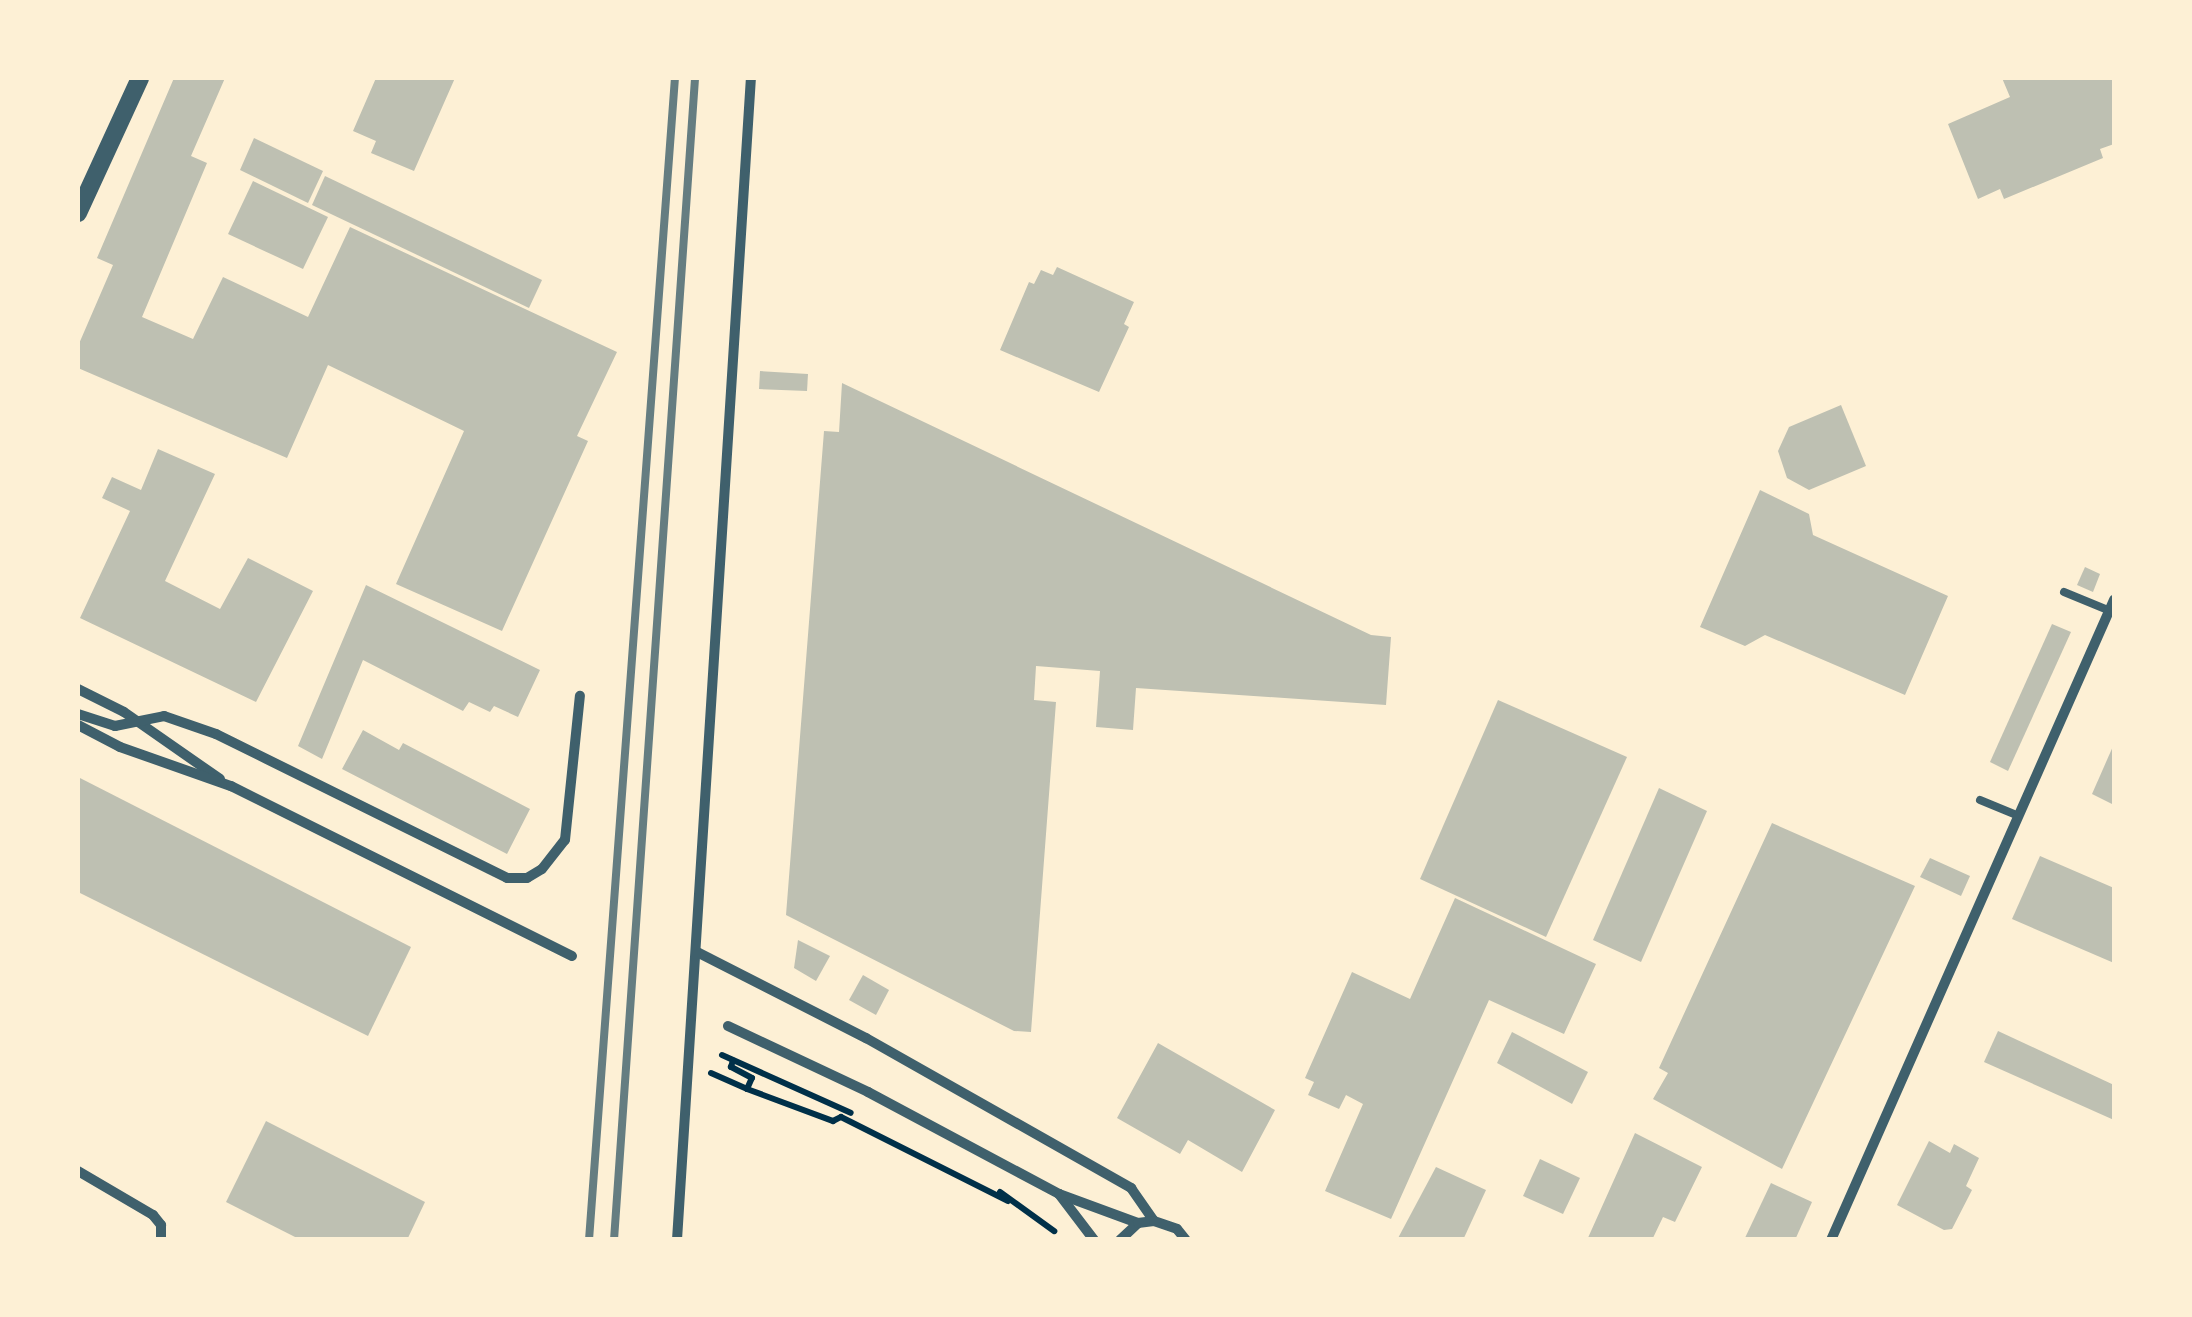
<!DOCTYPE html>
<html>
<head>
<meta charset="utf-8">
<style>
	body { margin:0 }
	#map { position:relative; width:2192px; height:1317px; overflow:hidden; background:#fdf0d5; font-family:Mulish,sans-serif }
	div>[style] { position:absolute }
	.building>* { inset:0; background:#bec0b2 }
	.path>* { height:6px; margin:-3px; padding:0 3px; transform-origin:3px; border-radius:3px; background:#003049 }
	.service>* { height:8px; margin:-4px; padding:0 4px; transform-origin:4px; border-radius:4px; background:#3f606c }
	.minor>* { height:10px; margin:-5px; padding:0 5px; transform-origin:5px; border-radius:5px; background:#3f606c }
	.tertiary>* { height:18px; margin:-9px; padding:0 9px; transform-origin:9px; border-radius:9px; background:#3f606c }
	.rail>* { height:8px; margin:-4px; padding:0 4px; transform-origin:4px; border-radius:4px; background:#657d81 }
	span { translate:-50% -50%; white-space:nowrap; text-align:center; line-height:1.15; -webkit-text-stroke:9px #fdf0d5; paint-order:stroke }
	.frame { position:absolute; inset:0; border:80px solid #fdf0d5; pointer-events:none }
</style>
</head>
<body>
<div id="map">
	<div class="building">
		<div style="clip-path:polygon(174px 78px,225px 78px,191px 156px,207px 163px,142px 317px,193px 339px,223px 277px,308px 317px,350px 227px,617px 352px,577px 436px,588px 441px,502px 631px,396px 584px,464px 431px,328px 365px,287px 458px,78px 368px,78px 346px,113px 265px,97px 258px)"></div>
		<div style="clip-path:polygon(376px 78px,455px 78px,414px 171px,371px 153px,376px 141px,353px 131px)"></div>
		<div style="clip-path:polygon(2002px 78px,2114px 78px,2114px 144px,2100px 149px,2103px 158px,2004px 199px,2000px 189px,1978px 199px,1948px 124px,2010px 97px)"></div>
		<div style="clip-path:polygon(254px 138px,323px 171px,308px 203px,240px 170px)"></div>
		<div style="clip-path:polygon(325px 176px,542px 280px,529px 308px,312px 205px)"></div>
		<div style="clip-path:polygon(253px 181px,328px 217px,303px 269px,228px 234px)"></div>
		<div style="clip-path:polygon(1057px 267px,1134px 302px,1124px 324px,1129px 327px,1099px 392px,1000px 350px,1029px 282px,1034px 284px,1041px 270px,1053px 275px)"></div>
		<div style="clip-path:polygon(760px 371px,808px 374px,807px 391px,759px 389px)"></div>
		<div style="clip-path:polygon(842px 383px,1371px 635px,1391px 637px,1386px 705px,1136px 688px,1133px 730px,1096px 727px,1100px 671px,1036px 666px,1034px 700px,1056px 702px,1031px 1032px,1014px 1031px,786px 915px,824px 431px,839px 432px)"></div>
		<div style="clip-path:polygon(1841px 405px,1866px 466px,1809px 490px,1787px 478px,1778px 451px,1789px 427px)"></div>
		<div style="clip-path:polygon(158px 449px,215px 474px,165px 581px,220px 609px,248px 558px,313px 591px,256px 702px,80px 618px,130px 511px,102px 498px,112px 477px,141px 490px)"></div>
		<div style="clip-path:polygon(1760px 490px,1809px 514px,1813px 535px,1948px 596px,1905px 695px,1765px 635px,1745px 646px,1700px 627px)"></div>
		<div style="clip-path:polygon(2085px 567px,2100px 574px,2093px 592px,2077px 585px)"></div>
		<div style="clip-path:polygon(366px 585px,540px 670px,518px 717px,494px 706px,490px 712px,469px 702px,463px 711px,363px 660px,322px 759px,298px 746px)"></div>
		<div style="clip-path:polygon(2052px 624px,2071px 632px,2008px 771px,1990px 762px)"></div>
		<div style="clip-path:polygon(1498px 700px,1627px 757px,1546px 937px,1420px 879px)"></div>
		<div style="clip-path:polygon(363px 730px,399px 750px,403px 743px,530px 809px,507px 854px,342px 769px)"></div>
		<div style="clip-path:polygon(2114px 744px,2114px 805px,2092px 794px)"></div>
		<div style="clip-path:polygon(78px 777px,411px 947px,368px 1036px,78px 892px)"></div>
		<div style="clip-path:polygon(1659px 788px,1707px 811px,1641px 962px,1593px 940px)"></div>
		<div style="clip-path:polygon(1772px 823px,1915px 886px,1782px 1169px,1653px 1099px,1668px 1073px,1659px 1068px)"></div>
		<div style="clip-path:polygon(2040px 856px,2114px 888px,2114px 963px,2012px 919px)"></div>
		<div style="clip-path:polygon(1930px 858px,1970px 876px,1961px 896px,1920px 877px)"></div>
		<div style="clip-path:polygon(1455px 898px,1596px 964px,1564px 1034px,1489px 1000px,1391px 1219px,1325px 1191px,1363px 1104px,1346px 1095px,1339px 1109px,1308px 1095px,1314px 1082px,1305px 1078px,1352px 972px,1410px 999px)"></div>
		<div style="clip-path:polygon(798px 940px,830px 956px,816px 981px,794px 968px)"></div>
		<div style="clip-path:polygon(863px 975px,889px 990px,876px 1015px,849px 1000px)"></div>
		<div style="clip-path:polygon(1998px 1031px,2114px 1085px,2114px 1120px,1984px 1062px)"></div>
		<div style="clip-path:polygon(1512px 1032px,1588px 1072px,1572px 1104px,1497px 1063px)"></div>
		<div style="clip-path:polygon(1158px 1043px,1275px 1110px,1242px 1172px,1188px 1140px,1180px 1154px,1117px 1118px)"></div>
		<div style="clip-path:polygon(266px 1121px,425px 1202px,407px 1240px,301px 1240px,226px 1202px)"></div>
		<div style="clip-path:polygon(1635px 1133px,1702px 1167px,1675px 1222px,1663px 1217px,1652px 1240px,1587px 1240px)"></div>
		<div style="clip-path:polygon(1929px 1141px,1950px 1153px,1954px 1144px,1979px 1158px,1966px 1186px,1972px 1190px,1952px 1229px,1944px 1230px,1897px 1205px)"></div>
		<div style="clip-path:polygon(1540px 1159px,1580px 1178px,1563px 1214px,1523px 1196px)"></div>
		<div style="clip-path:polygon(1436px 1167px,1486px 1190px,1463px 1240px,1397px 1240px)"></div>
		<div style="clip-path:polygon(1771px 1183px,1812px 1202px,1795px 1240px,1744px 1240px)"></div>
	</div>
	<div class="path">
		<div style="left:722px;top:1055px;width:141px;rotate:24.2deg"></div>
		<div style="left:711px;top:1073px;width:39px;rotate:24deg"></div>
		<div style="left:747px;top:1089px;width:12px;rotate:-66deg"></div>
		<div style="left:752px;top:1078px;width:24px;rotate:-152deg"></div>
		<div style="left:731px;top:1067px;width:7px;rotate:-74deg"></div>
		<div style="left:747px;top:1089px;width:92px;rotate:20.4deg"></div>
		<div style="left:833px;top:1121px;width:9px;rotate:-27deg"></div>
		<div style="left:841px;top:1117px;width:187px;rotate:26.7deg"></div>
		<div style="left:1000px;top:1192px;width:67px;rotate:35.8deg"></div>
	</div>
	<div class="service">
		<div style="left:2064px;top:592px;width:50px;rotate:22.4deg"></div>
		<div style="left:1980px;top:800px;width:42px;rotate:22.3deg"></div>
	</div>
	<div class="minor">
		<div style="left:78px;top:689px;width:51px;rotate:26.6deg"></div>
		<div style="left:124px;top:712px;width:117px;rotate:34.9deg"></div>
		<div style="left:78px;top:714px;width:39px;rotate:18deg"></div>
		<div style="left:115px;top:726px;width:50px;rotate:-11.5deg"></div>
		<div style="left:164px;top:716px;width:55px;rotate:19.1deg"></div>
		<div style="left:216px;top:734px;width:325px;rotate:26.3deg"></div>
		<div style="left:507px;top:878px;width:20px"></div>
		<div style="left:527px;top:878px;width:17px;rotate:-31deg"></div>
		<div style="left:542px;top:869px;width:37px;rotate:-52deg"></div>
		<div style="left:565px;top:840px;width:145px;rotate:-84.1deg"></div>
		<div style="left:78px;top:725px;width:47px;rotate:27.6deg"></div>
		<div style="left:120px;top:747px;width:118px;rotate:19.4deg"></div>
		<div style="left:231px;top:786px;width:381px;rotate:26.5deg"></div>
		<div style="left:697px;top:952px;width:190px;rotate:27deg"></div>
		<div style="left:866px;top:1038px;width:305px;rotate:29.5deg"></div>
		<div style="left:1131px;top:1188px;width:40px;rotate:55.1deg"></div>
		<div style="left:728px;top:1026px;width:155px;rotate:25.2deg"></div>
		<div style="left:868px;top:1092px;width:217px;rotate:28.1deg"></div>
		<div style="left:1059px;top:1194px;width:84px;rotate:20.2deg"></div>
		<div style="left:78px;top:1171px;width:87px;rotate:30.4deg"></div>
		<div style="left:153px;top:1215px;width:13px;rotate:51deg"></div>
		<div style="left:161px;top:1225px;width:15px;rotate:90deg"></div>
		<div style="left:1059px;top:1194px;width:58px;rotate:52.7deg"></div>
		<div style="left:677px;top:1240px;width:1164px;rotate:-86.36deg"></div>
		<div style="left:1120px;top:1240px;width:25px;rotate:-43deg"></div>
		<div style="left:1138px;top:1223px;width:16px;rotate:-7deg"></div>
		<div style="left:1154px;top:1221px;width:24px;rotate:19deg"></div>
		<div style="left:1177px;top:1229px;width:14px;rotate:51deg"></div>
		<div style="left:1831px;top:1240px;width:700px;rotate:-66.15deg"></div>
	</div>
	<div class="tertiary">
		<div style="left:78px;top:213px;width:149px;rotate:-65.3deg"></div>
	</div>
	<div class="rail">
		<div style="left:589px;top:1240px;width:1165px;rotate:-85.77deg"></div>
		<div style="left:614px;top:1240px;width:1165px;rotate:-86.01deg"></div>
	</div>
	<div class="frame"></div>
</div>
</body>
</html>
